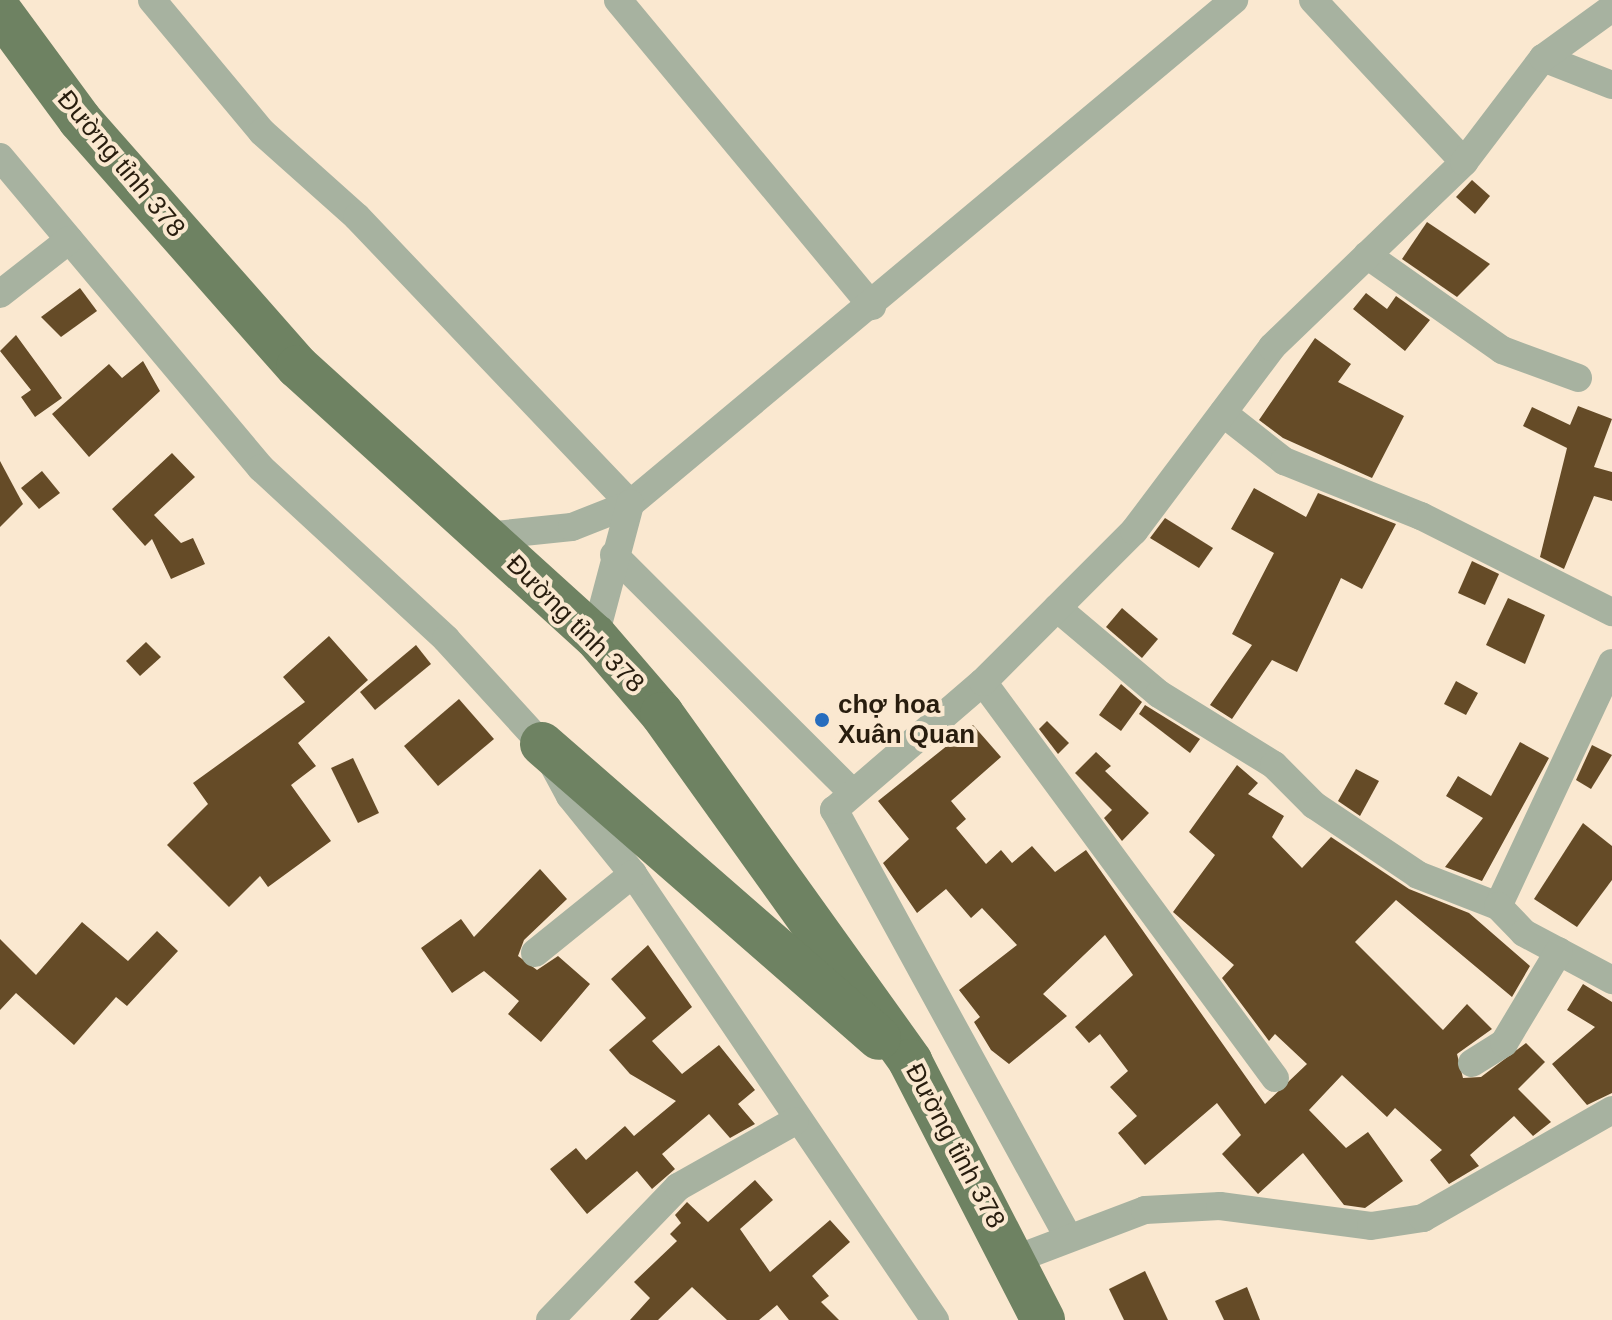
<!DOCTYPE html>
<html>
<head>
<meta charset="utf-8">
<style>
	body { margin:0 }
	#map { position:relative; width:1612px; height:1320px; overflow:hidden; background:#fae8d0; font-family:Helvetica,sans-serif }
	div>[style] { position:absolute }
	.building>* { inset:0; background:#654b27 }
	.minor>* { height:28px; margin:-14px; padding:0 14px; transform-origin:14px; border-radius:14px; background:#a7b2a0 }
	.primary>* { height:44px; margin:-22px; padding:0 22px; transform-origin:22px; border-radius:22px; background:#6e8262 }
	.dots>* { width:22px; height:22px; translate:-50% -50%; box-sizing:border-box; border:4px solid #fae8d0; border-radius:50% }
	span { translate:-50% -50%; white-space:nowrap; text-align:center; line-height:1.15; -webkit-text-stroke:8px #fae8d0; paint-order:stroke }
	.street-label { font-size:26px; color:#281d0e }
	.poi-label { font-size:26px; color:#281d0e; font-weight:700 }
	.left { translate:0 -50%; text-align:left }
</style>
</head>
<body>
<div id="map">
	<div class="building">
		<div style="clip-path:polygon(1472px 180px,1490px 196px,1475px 214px,1456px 197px)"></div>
		<div style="clip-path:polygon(1427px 222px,1490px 264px,1457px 297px,1402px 259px)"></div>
		<div style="clip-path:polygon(80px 288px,97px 311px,61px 337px,41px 317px)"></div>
		<div style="clip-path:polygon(1366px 293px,1387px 309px,1396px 296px,1430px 320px,1405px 351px,1353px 309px)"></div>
		<div style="clip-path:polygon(16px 335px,62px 398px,35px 417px,21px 397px,31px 390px,0 351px)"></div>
		<div style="clip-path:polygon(1315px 338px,1351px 364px,1338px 382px,1404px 416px,1372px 478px,1283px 438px,1259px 420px)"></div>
		<div style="clip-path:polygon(143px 361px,160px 391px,89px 457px,52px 414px,109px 364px,122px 378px)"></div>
		<div style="clip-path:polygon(1578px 406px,1612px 419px,1594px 467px,1612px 472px,1612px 501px,1594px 496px,1564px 569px,1540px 557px,1567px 448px,1523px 426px,1532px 407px,1570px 425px)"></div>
		<div style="clip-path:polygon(172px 453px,195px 477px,154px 515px,181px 543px,193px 538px,205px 564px,171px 579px,152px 539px,145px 546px,112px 509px)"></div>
		<div style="clip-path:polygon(0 461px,23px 504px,0 527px)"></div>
		<div style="clip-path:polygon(42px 471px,60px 493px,39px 509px,21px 488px)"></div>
		<div style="clip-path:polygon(1254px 488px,1306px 517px,1318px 493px,1396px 524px,1362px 589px,1341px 578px,1297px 672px,1272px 660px,1232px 719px,1210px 705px,1252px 645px,1232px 634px,1274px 553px,1231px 529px)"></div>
		<div style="clip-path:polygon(1165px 518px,1213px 548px,1199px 568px,1150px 538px)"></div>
		<div style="clip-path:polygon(1472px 561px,1499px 574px,1485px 605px,1458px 593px)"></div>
		<div style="clip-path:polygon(1508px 598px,1545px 615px,1525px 664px,1486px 645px)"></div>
		<div style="clip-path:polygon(1122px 608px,1158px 639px,1142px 658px,1106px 627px)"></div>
		<div style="clip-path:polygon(329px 636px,368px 680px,298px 743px,316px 766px,291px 785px,331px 841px,268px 887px,260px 876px,229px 907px,167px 845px,208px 804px,193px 783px,305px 702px,283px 677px)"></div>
		<div style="clip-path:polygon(146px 642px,161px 657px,140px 676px,126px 661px)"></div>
		<div style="clip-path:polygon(416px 645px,431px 664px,375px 710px,360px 692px)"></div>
		<div style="clip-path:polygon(1456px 681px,1478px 693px,1466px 715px,1444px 704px)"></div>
		<div style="clip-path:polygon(1121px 684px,1142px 702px,1121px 731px,1099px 715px)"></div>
		<div style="clip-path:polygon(459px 699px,494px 739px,438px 786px,404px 746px)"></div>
		<div style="clip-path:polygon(1145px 705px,1200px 739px,1190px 753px,1139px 714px)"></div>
		<div style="clip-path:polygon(1047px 721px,1069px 743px,1058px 754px,1039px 729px)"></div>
		<div style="clip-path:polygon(973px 725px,1001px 757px,951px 801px,966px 819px,956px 828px,986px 864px,1001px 850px,1012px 863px,1032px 846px,1055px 872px,1086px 850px,1265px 1104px,1307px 1064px,1275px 1034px,1269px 1041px,1222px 978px,1234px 965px,1173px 912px,1215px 855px,1189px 832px,1237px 765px,1258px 783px,1248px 794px,1284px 816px,1272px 837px,1302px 868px,1331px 837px,1409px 889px,1469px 913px,1530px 966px,1512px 997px,1396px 900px,1355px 942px,1443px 1030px,1467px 1004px,1492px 1029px,1457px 1054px,1463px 1078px,1481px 1077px,1526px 1043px,1545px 1062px,1518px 1089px,1551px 1122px,1533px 1136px,1514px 1116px,1470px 1155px,1479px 1166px,1449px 1184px,1430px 1160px,1442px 1150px,1395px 1108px,1387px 1117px,1342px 1075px,1309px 1110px,1346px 1148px,1368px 1132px,1403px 1181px,1365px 1208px,1344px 1205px,1303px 1153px,1258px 1194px,1222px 1154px,1241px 1135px,1217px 1103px,1145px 1165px,1118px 1133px,1137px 1116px,1110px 1087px,1128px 1071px,1100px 1034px,1089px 1043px,1075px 1027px,1133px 975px,1105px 935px,1043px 994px,1067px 1016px,1009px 1064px,991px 1050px,974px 1022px,980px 1017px,959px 990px,1017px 945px,982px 908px,971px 918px,946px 889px,917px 913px,883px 863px,909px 839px,878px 801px)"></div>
		<div style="clip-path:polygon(1520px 742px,1549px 758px,1482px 881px,1445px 867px,1483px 818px,1446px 796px,1458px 776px,1491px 796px)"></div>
		<div style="clip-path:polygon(1592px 745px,1612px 755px,1591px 789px,1576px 780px)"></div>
		<div style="clip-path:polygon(1096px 752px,1111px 766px,1105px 771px,1149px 813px,1122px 841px,1104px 818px,1112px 810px,1075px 773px)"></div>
		<div style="clip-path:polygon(353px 758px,379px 813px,358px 823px,331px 768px)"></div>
		<div style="clip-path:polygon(1356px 769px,1379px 781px,1360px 816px,1338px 801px)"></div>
		<div style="clip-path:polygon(1583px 823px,1612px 846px,1612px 880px,1577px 927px,1534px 899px)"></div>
		<div style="clip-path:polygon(540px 869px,567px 899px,524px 940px,518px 956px,537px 970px,558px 956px,590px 984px,541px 1042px,508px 1014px,519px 1001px,484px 971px,452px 993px,421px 948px,461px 919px,474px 937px)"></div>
		<div style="clip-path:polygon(82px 922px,128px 961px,157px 931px,178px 951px,127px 1006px,116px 997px,74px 1045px,16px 993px,0 1010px,0 939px,36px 975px)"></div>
		<div style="clip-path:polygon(648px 945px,692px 1007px,652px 1041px,682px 1074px,719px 1045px,755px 1090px,738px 1104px,755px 1124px,730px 1138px,709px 1114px,662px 1154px,675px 1169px,652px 1189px,637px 1171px,587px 1214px,550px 1169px,576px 1148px,586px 1160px,625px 1126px,634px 1136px,676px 1101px,630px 1074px,609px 1050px,646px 1018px,611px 979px)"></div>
		<div style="clip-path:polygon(1583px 984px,1612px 1002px,1612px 1093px,1587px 1105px,1552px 1064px,1595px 1027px,1567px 1010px)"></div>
		<div style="clip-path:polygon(755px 1180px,773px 1200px,740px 1229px,770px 1272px,830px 1220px,850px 1242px,812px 1276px,829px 1296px,821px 1302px,839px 1320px,789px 1320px,777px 1305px,759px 1320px,727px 1320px,692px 1287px,658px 1320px,630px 1320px,650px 1298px,634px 1282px,677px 1241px,670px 1234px,681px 1223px,675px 1215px,687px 1202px,708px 1222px)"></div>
		<div style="clip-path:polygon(1145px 1271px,1168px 1320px,1124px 1320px,1109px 1289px)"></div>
		<div style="clip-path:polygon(1247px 1287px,1260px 1320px,1224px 1320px,1215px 1301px)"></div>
	</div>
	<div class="minor">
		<div style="left:152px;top:0;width:172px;rotate:50.2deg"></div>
		<div style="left:262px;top:132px;width:127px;rotate:41.8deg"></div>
		<div style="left:357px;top:217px;width:396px;rotate:46.4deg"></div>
		<div style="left:618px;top:0;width:398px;rotate:50.3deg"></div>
		<div style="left:1313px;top:0;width:221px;rotate:47deg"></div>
		<div style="left:1543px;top:58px;width:74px;rotate:21.4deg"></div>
		<div style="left:0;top:157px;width:406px;rotate:50deg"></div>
		<div style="left:261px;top:468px;width:252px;rotate:42.7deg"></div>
		<div style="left:446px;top:639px;width:142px;rotate:47.6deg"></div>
		<div style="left:542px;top:744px;width:59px;rotate:61.7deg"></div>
		<div style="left:570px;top:796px;width:100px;rotate:51.1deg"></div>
		<div style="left:633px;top:874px;width:539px;rotate:55.9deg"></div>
		<div style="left:1367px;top:255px;width:165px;rotate:35.1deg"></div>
		<div style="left:1502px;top:350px;width:81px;rotate:20.2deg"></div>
		<div style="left:0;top:294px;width:88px;rotate:-38deg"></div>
		<div style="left:1223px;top:413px;width:78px;rotate:38.2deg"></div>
		<div style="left:1284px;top:461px;width:148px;rotate:21.9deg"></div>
		<div style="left:1421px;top:516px;width:214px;rotate:26.7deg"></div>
		<div style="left:486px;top:536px;width:86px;rotate:-6deg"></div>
		<div style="left:572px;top:527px;width:62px;rotate:-21.6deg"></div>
		<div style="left:630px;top:504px;width:787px;rotate:-39.84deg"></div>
		<div style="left:614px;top:555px;width:337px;rotate:44.9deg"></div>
		<div style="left:1057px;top:608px;width:133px;rotate:40.1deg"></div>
		<div style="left:1159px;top:694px;width:135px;rotate:31.7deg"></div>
		<div style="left:1274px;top:765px;width:57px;rotate:45deg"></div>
		<div style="left:1314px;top:805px;width:125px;rotate:33.9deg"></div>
		<div style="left:1418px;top:875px;width:86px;rotate:21.2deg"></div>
		<div style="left:595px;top:636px;width:137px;rotate:-75.1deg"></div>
		<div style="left:1612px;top:663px;width:268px;rotate:115.1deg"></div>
		<div style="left:1498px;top:906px;width:37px;rotate:46deg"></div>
		<div style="left:1524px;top:933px;width:100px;rotate:28.1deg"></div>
		<div style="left:983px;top:682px;width:492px;rotate:53.6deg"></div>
		<div style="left:535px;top:953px;width:126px;rotate:-38.9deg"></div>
		<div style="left:1472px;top:1063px;width:38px;rotate:-32deg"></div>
		<div style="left:1504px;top:1043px;width:107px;rotate:-59.1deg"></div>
		<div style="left:1067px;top:1235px;width:485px;rotate:-118.7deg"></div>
		<div style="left:834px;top:810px;width:196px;rotate:-40.7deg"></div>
		<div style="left:983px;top:682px;width:214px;rotate:-45deg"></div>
		<div style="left:1134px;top:531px;width:230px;rotate:-53.1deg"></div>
		<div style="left:1272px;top:347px;width:267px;rotate:-43.9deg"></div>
		<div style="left:1464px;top:162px;width:131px;rotate:-52.8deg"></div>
		<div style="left:1543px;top:58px;width:85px;rotate:-35.9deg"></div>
		<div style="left:1016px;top:1259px;width:138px;rotate:-20.8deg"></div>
		<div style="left:1145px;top:1210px;width:75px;rotate:-3.1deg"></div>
		<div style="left:1220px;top:1206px;width:152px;rotate:7.5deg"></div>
		<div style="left:1371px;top:1226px;width:53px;rotate:-8.7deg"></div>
		<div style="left:1423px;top:1218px;width:218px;rotate:-29.7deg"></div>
		<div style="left:550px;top:1320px;width:185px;rotate:-46.1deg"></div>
		<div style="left:678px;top:1187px;width:134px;rotate:-29.4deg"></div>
	</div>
	<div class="primary">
		<div style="left:0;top:11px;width:135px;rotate:53.7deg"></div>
		<div style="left:80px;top:120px;width:329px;rotate:48.6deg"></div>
		<div style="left:298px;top:367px;width:401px;rotate:42.2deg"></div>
		<div style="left:595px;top:636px;width:103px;rotate:49.3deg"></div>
		<div style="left:662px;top:714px;width:427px;rotate:54.4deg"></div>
		<div style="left:910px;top:1061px;width:291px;rotate:62.8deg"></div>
		<div style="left:542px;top:744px;width:447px;rotate:41.1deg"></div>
	</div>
	<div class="dots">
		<div style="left:822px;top:720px;background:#276dbe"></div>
	</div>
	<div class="street-label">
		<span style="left:121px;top:164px;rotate:50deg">Đường tỉnh 378</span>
		<span style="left:575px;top:624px;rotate:45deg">Đường tỉnh 378</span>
		<span style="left:955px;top:1146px;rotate:62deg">Đường tỉnh 378</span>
	</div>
	<div class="poi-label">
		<span class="left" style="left:838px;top:720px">chợ hoa<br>Xuân Quan</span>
	</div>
</div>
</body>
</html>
